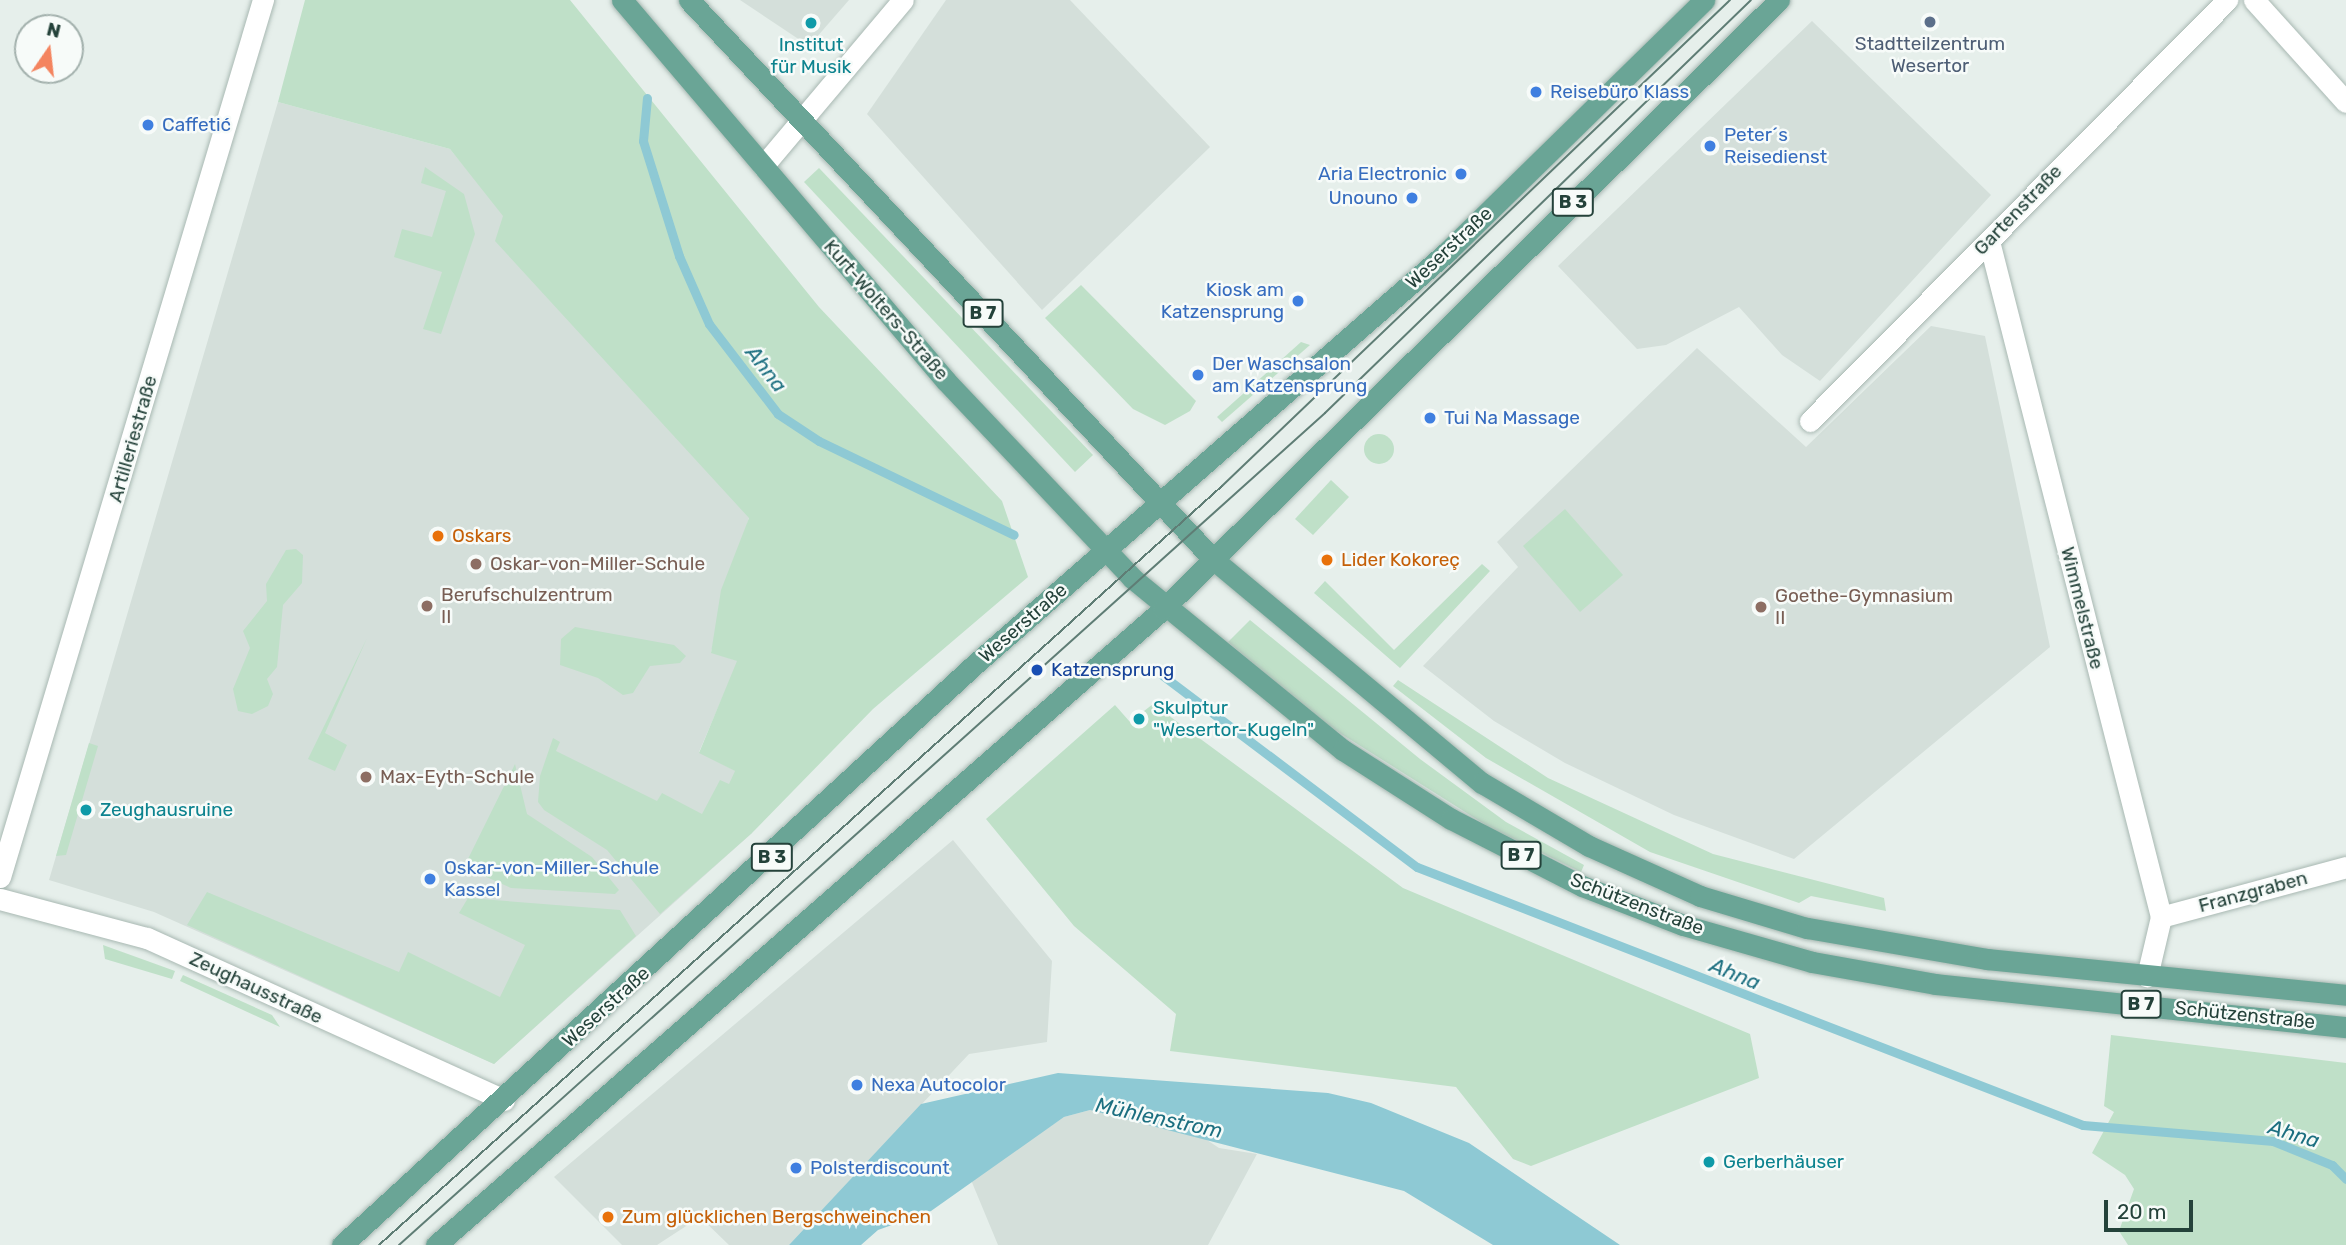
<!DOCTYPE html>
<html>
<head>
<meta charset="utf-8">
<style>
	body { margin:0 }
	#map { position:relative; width:2346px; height:1245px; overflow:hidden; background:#e6efeb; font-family:Rubik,sans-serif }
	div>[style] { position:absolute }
	.built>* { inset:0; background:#d4dfda }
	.green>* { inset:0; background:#bfe0c8 }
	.round { border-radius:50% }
	.water>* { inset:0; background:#8ec9d4 }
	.stream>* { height:9px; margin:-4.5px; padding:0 4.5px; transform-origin:4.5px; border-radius:4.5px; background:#8ec9d4 }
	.roads { filter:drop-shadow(0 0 2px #a8b8b2) drop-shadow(0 0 2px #a8b8b2) }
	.street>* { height:21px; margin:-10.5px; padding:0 10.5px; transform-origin:10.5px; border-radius:10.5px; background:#fff }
	.primary>* { height:21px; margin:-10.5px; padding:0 10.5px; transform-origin:10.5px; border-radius:10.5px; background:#6aa596 }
	.tram>* { height:2px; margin:-1px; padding:0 1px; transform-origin:1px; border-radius:1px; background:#5f7d75 }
	.dots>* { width:19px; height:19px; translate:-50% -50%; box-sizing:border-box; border:4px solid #f7fbf9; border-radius:50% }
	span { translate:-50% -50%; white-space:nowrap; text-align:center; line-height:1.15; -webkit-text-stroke:5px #f7fbf9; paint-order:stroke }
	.shield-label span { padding:2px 5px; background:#f7fbf9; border:2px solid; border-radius:5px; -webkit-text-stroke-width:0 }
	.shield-label { font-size:18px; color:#24423a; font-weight:700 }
	.service-label { font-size:19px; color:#4e5e75 }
	.culture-label { font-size:19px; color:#0d838f }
	.left { translate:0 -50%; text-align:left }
	.shop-label { font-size:19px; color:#366cbe }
	.right { translate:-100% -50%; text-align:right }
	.street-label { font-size:19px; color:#24423a }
	.food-label { font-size:19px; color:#c56008 }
	.education-label { font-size:19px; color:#785e54 }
	.transit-label { font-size:19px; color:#164399 }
	.water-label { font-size:21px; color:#1c6f80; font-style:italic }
	.north { position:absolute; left:14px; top:14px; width:70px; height:70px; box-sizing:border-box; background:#f7fbf9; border:2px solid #a3b1ad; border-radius:50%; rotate:14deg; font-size:19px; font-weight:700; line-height:28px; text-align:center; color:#24423a }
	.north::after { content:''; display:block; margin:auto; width:24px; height:32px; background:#f4845f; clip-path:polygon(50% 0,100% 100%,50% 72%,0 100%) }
	.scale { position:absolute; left:2104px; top:1200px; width:89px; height:32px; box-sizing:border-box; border:4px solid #24423a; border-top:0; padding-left:9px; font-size:21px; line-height:24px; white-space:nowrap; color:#24423a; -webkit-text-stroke:5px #f7fbf9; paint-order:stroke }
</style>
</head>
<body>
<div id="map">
	<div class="built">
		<div style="clip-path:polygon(740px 0,849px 0,809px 46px)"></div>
		<div style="clip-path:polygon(946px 0,1070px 0,1210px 147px,1042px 310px,867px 114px)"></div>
		<div style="clip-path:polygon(1812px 21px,1991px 195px,1820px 381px,1782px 355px,1739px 307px,1666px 345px,1637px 349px,1558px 266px)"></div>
		<div style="clip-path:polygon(278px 102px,450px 149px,750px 514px,711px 652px,738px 661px,699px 752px,747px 777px,752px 833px,494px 1064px,154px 912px,49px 880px)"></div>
		<div style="clip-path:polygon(1931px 326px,1985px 336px,2050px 647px,1794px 859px,1674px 815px,1565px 763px,1494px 721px,1423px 666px,1518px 567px,1497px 542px,1697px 348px,1806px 447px)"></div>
		<div style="clip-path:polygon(953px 840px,1052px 961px,1047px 1042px,969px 1054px,789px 1245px,729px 1245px,700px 1217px,657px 1245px,622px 1245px,554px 1177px)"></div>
		<div style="clip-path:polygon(1090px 1110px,1195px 1132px,1219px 1148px,1257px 1154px,1208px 1245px,998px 1245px,971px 1180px,1064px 1117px)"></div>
	</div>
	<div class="green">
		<div style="clip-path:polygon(305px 0,570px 0,819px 307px,1002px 501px,1028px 577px,873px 709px,752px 833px,660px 914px,607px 850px,544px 810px,538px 802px,540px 776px,553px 738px,560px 742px,556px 751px,657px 801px,662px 793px,702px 814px,720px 780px,729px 784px,735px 771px,699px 753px,737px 661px,711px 653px,721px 590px,749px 518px,495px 241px,503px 216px,450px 149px,278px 102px)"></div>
		<div style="clip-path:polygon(425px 167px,464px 194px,475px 234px,441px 334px,423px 329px,442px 272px,394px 257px,402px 229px,432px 237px,446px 191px,421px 183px)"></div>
		<div style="clip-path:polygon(819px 168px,1093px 455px,1075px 472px,804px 182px)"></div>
		<div style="clip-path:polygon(1081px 285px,1196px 401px,1190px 411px,1165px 425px,1133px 409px,1045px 318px)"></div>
		<div style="clip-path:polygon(1301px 342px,1310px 345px,1222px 422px,1217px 417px)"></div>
		<div class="round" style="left:1364px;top:434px;width:30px;height:30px"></div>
		<div style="clip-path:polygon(1331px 480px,1349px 497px,1313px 535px,1295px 519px)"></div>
		<div style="clip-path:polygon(1565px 509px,1623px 575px,1580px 612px,1523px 546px)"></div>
		<div style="clip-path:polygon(296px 549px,303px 555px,302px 583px,283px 605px,277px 667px,267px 679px,273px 694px,268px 706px,252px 714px,238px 711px,233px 689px,250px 648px,243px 631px,267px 601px,266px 584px,286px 550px)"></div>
		<div style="clip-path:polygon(1482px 564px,1490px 571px,1400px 668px,1314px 593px,1325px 581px,1394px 650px)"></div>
		<div style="clip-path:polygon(1250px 620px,1420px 759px,1506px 822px,1584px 865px,1581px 872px,1489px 827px,1324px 723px,1228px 642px)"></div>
		<div style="clip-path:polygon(575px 627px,674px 645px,686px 656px,680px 663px,650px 666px,633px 693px,623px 695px,598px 678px,560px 665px,561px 639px)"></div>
		<div style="clip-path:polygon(367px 638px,325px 733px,347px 745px,335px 771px,308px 759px)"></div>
		<div style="clip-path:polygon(1398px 680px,1548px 778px,1713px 854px,1884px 898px,1886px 911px,1811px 896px,1799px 903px,1650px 852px,1486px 758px,1393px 686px)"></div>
		<div style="clip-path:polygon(1153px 704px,1403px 888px,1750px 1034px,1759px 1078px,1531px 1166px,1513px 1159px,1456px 1087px,1170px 1051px,1176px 1014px,1074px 926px,986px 819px,1115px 705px,1130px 722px)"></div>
		<div style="clip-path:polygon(89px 743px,98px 746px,66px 855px,56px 856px)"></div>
		<div style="clip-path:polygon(515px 764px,527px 814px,592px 857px,619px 890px,615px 894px,511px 888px,464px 867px)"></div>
		<div style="clip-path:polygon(207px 892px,399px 972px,408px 952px,500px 997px,525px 945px,459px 913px,468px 898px,620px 910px,636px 936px,494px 1064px,187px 925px)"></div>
		<div style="clip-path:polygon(103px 945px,175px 971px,172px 979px,105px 959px)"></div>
		<div style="clip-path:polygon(183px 975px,272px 1015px,280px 1027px,180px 981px)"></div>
		<div style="clip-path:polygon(2111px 1035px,2346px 1063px,2346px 1245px,2128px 1245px,2119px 1231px,2134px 1189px,2125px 1175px,2092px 1153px,2114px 1112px,2104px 1106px)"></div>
	</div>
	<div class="water">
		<div style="clip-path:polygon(1058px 1073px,1328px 1093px,1371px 1103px,1469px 1143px,1620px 1245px,1493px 1245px,1404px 1191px,1090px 1110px,1064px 1117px,931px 1211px,878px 1230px,861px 1245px,789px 1245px,921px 1104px)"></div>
	</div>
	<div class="stream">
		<div style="left:647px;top:98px;width:43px;rotate:95.3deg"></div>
		<div style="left:643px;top:141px;width:121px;rotate:72.6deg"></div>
		<div style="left:679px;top:256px;width:74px;rotate:66.2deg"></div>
		<div style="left:709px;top:324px;width:113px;rotate:52.5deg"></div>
		<div style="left:778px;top:414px;width:49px;rotate:33.4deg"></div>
		<div style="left:819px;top:441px;width:216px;rotate:25.7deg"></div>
		<div style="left:1162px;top:675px;width:319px;rotate:37deg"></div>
		<div style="left:1417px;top:867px;width:714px;rotate:21.18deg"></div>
		<div style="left:2083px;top:1125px;width:191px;rotate:4.8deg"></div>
		<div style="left:2273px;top:1141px;width:64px;rotate:22.1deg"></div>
		<div style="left:2332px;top:1165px;width:20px;rotate:45deg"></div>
	</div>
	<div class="roads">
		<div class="street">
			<div style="left:2254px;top:0;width:137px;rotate:48deg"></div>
			<div style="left:763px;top:166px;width:217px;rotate:-49.9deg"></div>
			<div style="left:1989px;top:241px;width:698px;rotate:75.72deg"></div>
			<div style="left:2161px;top:917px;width:61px;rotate:103.3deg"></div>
			<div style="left:1810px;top:421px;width:593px;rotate:-45.27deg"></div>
			<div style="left:0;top:877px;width:916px;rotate:-73.31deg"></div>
			<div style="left:0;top:899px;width:152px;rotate:14.9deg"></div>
			<div style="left:147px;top:938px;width:392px;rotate:24.4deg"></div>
			<div style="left:2161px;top:917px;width:192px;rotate:-15.1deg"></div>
		</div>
		<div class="primary">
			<div style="left:622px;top:0;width:500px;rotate:49.62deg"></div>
			<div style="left:946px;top:381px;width:271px;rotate:46.6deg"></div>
			<div style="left:1132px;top:578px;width:272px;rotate:39.2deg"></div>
			<div style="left:1343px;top:750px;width:128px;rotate:32.6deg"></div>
			<div style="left:1451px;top:819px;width:147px;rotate:27.1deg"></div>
			<div style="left:1582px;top:886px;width:108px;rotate:21.1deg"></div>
			<div style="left:1683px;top:925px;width:134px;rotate:16deg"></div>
			<div style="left:1812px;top:962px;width:125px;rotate:10.1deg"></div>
			<div style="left:1935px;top:984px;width:413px;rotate:6deg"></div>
			<div style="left:689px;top:0;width:768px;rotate:46.85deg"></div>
			<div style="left:1214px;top:560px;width:349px;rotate:39.8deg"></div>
			<div style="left:1482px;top:783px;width:124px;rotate:30.5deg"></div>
			<div style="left:1589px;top:846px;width:122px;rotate:24.2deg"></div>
			<div style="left:1700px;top:896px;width:112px;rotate:16.7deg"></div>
			<div style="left:1807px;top:928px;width:183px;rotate:9.8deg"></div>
			<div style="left:1987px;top:959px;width:361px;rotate:5.7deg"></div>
			<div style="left:342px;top:1245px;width:858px;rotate:-42.54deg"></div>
			<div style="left:974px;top:665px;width:628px;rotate:-41.13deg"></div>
			<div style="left:1447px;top:252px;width:360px;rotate:-44.4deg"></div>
			<div style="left:436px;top:1245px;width:966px;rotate:-41.18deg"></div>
			<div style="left:1163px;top:609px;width:866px;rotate:-44.67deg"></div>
		</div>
	</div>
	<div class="tram">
		<div style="left:379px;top:1245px;width:1134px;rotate:-42deg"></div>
		<div style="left:1222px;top:486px;width:703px;rotate:-43.73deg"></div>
		<div style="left:399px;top:1245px;width:1245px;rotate:-41.94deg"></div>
		<div style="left:1325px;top:413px;width:593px;rotate:-44.11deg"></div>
	</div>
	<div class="dots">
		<div style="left:1930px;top:22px;background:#5c6f8a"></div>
		<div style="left:811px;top:23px;background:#0f9aa8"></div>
		<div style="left:1536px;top:92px;background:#3f7fe0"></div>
		<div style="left:148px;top:125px;background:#3f7fe0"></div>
		<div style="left:1710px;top:146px;background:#3f7fe0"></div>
		<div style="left:1461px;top:174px;background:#3f7fe0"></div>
		<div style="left:1412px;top:198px;background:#3f7fe0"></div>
		<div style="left:1298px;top:301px;background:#3f7fe0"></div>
		<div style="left:1198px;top:375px;background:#3f7fe0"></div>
		<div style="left:1430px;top:418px;background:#3f7fe0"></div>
		<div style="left:438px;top:536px;background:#e8710a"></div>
		<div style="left:1327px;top:560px;background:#e8710a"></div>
		<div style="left:476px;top:564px;background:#8d6e63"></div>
		<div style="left:427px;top:606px;background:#8d6e63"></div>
		<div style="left:1761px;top:607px;background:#8d6e63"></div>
		<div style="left:1037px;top:670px;background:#1a4fb4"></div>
		<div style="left:1139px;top:719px;background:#0f9aa8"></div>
		<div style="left:366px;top:777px;background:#8d6e63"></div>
		<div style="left:86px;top:810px;background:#0f9aa8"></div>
		<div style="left:430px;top:879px;background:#3f7fe0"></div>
		<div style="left:857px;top:1085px;background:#3f7fe0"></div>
		<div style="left:1709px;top:1162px;background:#0f9aa8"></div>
		<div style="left:796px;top:1168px;background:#3f7fe0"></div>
		<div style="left:608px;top:1217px;background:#e8710a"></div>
	</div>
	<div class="shield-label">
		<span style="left:1573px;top:202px">B 3</span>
		<span style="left:983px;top:313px">B 7</span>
		<span style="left:1521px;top:855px">B 7</span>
		<span style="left:772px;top:857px">B 3</span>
		<span style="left:2141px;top:1004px">B 7</span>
	</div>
	<div class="service-label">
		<span style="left:1930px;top:55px">Stadtteilzentrum<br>Wesertor</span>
	</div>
	<div class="culture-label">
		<span style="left:811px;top:56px">Institut<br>für Musik</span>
		<span class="left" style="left:1153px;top:719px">Skulptur<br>"Wesertor-Kugeln"</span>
		<span class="left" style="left:100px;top:810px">Zeughausruine</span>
		<span class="left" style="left:1723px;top:1162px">Gerberhäuser</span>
	</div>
	<div class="shop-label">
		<span class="left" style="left:1550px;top:92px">Reisebüro Klass</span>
		<span class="left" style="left:162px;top:125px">Caffetić</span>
		<span class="left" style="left:1724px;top:146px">Peter´s<br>Reisedienst</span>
		<span class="right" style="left:1447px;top:174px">Aria Electronic</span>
		<span class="right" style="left:1398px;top:198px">Unouno</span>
		<span class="right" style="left:1284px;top:301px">Kiosk am<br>Katzensprung</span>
		<span class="left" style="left:1212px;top:375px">Der Waschsalon<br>am Katzensprung</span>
		<span class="left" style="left:1444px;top:418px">Tui Na Massage</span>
		<span class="left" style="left:444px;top:879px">Oskar-von-Miller-Schule<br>Kassel</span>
		<span class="left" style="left:871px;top:1085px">Nexa Autocolor</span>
		<span class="left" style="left:810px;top:1168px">Polsterdiscount</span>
	</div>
	<div class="street-label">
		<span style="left:2018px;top:210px;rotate:-46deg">Gartenstraße</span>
		<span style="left:1449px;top:248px;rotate:-43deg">Weserstraße</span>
		<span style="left:886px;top:310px;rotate:49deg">Kurt-Wolters-Straße</span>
		<span style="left:133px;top:439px;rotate:-74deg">Artilleriestraße</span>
		<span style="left:2082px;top:608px;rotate:76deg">Wimmelstraße</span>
		<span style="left:1023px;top:623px;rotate:-41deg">Weserstraße</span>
		<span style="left:2253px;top:892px;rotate:-15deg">Franzgraben</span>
		<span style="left:1637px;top:904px;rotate:21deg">Schützenstraße</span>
		<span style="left:256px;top:988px;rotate:25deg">Zeughausstraße</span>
		<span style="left:606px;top:1007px;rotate:-42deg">Weserstraße</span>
		<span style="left:2245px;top:1015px;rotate:6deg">Schützenstraße</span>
	</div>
	<div class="food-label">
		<span class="left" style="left:452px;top:536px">Oskars</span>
		<span class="left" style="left:1341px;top:560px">Lider Kokoreç</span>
		<span class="left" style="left:622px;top:1217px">Zum glücklichen Bergschweinchen</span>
	</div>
	<div class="education-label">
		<span class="left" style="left:490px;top:564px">Oskar-von-Miller-Schule</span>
		<span class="left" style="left:441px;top:606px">Berufschulzentrum<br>II</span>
		<span class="left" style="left:1775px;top:607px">Goethe-Gymnasium<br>II</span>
		<span class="left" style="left:380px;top:777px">Max-Eyth-Schule</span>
	</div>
	<div class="transit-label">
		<span class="left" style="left:1051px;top:670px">Katzensprung</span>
	</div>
	<div class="water-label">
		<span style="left:766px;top:369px;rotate:52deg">Ahna</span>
		<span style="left:1735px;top:974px;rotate:22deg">Ahna</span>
		<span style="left:1159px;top:1118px;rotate:12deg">Mühlenstrom</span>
		<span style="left:2294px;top:1134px;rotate:17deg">Ahna</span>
	</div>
	<div class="north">N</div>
	<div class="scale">20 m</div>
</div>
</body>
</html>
